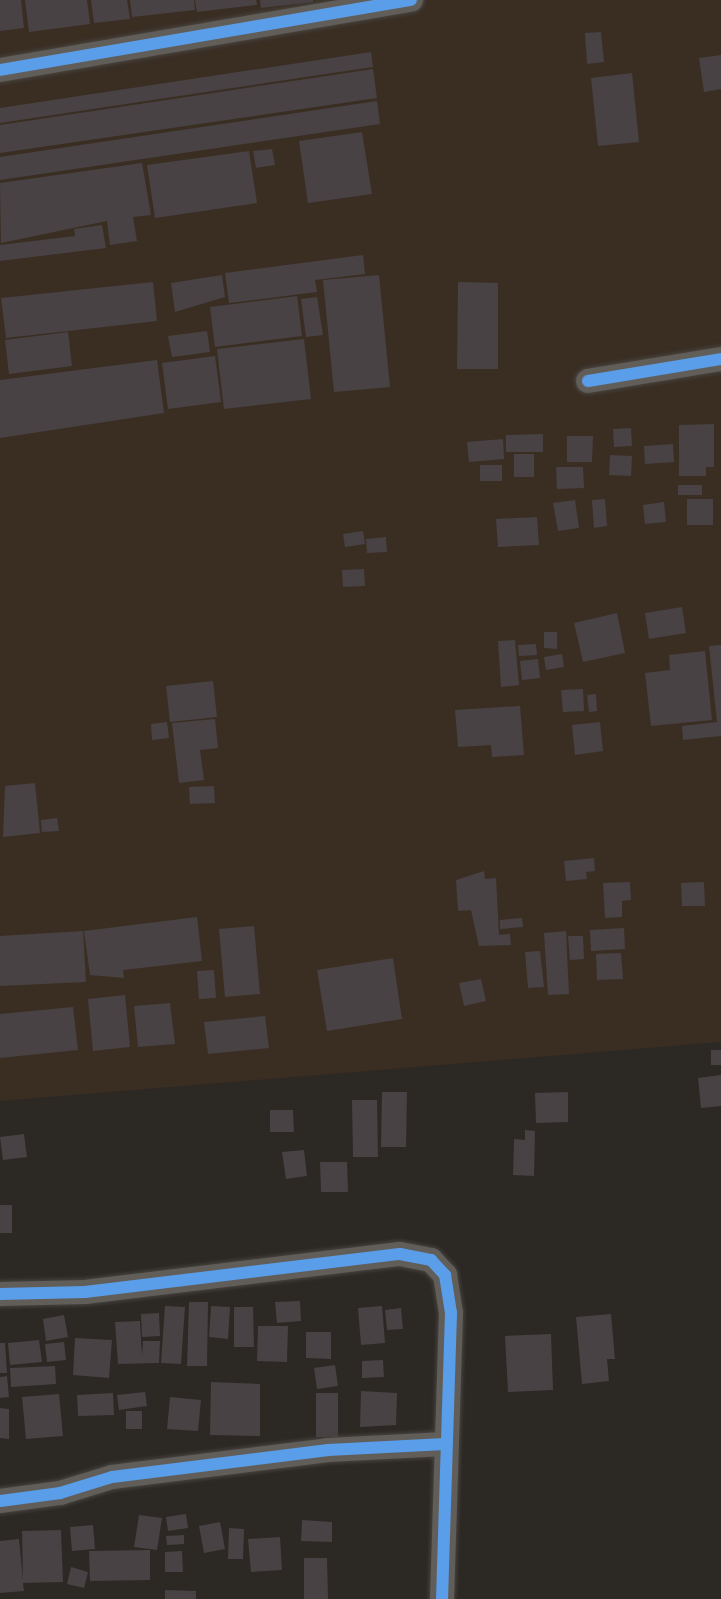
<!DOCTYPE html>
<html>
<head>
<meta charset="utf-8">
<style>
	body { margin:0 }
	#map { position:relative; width:721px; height:1599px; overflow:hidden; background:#2c2824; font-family:"Varela Round",sans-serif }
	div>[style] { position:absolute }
	.built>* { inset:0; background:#3a2e23 }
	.building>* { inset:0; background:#484244 }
	.roads { filter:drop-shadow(0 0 2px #474440) drop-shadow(0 0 2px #474440) }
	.minor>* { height:24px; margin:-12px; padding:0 12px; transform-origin:12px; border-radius:12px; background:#615e5a }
	.cycleway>* { height:12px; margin:-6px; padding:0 6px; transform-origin:6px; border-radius:6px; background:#5a9eea }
	span { translate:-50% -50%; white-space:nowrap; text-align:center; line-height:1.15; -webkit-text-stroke:6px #15110e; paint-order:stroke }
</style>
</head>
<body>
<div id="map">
	<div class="built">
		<div style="clip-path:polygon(0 0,721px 0,721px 1042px,0 1101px)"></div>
	</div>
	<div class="building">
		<div style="clip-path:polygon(0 0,21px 0,24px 28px,0 31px)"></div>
		<div style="clip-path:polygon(25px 0,87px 0,90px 24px,29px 32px)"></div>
		<div style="clip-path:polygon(91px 0,127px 0,130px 19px,94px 23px)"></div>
		<div style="clip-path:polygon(130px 0,194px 0,195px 10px,132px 17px)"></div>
		<div style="clip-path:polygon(195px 0,256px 0,257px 5px,197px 12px)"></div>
		<div style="clip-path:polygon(260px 0,313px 0,313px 2px,261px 8px)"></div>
		<div style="clip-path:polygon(601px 32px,604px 62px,587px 64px,585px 33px)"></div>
		<div style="clip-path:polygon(371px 52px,373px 67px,0 123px,0 108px)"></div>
		<div style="clip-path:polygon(721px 55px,721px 89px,704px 92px,699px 58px)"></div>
		<div style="clip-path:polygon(373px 69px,377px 98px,0 153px,0 125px)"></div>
		<div style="clip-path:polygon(632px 73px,639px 142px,598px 146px,591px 78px)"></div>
		<div style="clip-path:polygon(377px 101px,380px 124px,0 180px,0 157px)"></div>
		<div style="clip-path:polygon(362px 132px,372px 194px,308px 203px,299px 141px)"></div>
		<div style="clip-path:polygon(272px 149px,275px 165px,256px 168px,253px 151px)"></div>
		<div style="clip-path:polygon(249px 151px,257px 203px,155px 218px,147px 165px)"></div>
		<div style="clip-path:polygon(142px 163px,151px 215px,133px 217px,137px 241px,110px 245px,107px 221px,1px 243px,0 183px)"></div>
		<div style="clip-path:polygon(102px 225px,106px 248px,0 261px,0 245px,75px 236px,74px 229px)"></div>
		<div style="clip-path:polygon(363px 255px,365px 274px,315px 280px,317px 292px,229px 303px,225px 273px)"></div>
		<div style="clip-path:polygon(222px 275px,225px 297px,175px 312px,171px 283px)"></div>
		<div style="clip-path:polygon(379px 275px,390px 387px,334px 392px,323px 280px)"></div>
		<div style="clip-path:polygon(153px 282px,157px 321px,6px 338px,1px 298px)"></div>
		<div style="clip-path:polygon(458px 282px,498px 283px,498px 369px,457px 369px)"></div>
		<div style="clip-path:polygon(297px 296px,302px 336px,215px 347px,210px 307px)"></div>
		<div style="clip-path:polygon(317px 297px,323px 335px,306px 337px,301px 299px)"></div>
		<div style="clip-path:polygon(207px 331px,210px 352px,172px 357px,168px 336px)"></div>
		<div style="clip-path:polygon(68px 332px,72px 366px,9px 374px,5px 340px)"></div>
		<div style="clip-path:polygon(304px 339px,311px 399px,224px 409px,217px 349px)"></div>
		<div style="clip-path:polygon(215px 356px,221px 402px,168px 409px,162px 363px)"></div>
		<div style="clip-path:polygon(157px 360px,164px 413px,0 438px,0 380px)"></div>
		<div style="clip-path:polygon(714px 424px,714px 467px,706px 467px,706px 476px,679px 476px,679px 425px)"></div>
		<div style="clip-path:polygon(631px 428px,632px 446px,614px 447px,613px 429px)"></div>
		<div style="clip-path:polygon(543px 434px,543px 452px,506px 452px,506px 435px)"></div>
		<div style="clip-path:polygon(567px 436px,593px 436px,592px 462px,567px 462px)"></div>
		<div style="clip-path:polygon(503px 439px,504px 459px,469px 462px,467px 442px)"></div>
		<div style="clip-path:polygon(673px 444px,674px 462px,645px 464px,644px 446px)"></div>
		<div style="clip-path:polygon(514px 454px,534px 454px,534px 477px,514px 477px)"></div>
		<div style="clip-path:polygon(610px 455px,632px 456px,631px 476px,609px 475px)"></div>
		<div style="clip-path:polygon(480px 465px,502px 465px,502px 481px,480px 481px)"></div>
		<div style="clip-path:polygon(556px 467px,583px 467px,584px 488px,557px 489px)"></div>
		<div style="clip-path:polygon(678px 485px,702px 485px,702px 495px,678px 495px)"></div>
		<div style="clip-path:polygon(605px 499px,607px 526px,594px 528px,592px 500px)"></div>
		<div style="clip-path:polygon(687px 499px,713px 499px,713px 525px,687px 525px)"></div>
		<div style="clip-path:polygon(575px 500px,579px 528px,558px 531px,553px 503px)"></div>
		<div style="clip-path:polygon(664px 502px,666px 522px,645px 524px,643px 505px)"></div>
		<div style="clip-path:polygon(537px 517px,539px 545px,498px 547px,496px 519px)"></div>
		<div style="clip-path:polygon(363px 531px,365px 544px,345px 547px,343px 534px)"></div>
		<div style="clip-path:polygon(386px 537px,387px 552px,367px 553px,366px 539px)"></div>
		<div style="clip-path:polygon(364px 569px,365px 586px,343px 587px,342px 570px)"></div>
		<div style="clip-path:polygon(682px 607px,686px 633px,649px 639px,645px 613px)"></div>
		<div style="clip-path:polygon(617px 613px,625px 653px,583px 662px,574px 623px)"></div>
		<div style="clip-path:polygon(544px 632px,557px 632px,557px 649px,544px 648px)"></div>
		<div style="clip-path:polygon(515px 640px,519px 685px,501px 687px,498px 641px)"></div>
		<div style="clip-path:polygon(536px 644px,537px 655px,519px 656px,518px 645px)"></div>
		<div style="clip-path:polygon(721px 645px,721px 736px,683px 740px,682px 726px,717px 722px,709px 646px)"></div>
		<div style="clip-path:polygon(705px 651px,712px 720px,651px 726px,645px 673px,670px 670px,669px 655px)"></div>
		<div style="clip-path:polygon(562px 654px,564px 667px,546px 670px,544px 657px)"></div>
		<div style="clip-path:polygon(538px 659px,540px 678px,522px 680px,520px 661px)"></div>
		<div style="clip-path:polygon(213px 681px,217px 717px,170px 722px,166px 686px)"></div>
		<div style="clip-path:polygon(583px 689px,584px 711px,563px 712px,561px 690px)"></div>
		<div style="clip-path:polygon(596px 694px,597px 711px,589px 712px,587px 695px)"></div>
		<div style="clip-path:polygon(520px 706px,524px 755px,492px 757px,491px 745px,458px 747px,455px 710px)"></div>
		<div style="clip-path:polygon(215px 719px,218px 748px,200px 750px,204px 780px,179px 783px,172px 723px)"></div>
		<div style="clip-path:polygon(167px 722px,169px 738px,152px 740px,151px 724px)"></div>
		<div style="clip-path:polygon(600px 722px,603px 751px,575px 755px,572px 725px)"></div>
		<div style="clip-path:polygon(35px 783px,40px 833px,3px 837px,5px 786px)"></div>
		<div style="clip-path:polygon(214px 786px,215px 803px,190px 804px,189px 787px)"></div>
		<div style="clip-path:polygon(57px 818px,59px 831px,42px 832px,41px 820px)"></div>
		<div style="clip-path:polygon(594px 858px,595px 871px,586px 872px,587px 879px,566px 881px,564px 861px)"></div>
		<div style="clip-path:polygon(484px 871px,485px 879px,496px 878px,499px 935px,510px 934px,511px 945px,479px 946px,471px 910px,458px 911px,456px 880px)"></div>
		<div style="clip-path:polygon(630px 882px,631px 900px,622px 901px,622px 917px,605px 918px,603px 883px)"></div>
		<div style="clip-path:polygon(704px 882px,705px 906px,682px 906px,681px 883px)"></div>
		<div style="clip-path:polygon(197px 917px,202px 961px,123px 970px,124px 978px,90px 975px,84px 931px)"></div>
		<div style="clip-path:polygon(522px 918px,523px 927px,500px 929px,500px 920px)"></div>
		<div style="clip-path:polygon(254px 926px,260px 994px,225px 997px,219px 929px)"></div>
		<div style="clip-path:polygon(624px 928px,625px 949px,591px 951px,590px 930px)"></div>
		<div style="clip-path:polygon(83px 931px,86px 982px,0 986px,0 936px)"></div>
		<div style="clip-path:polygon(566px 931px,569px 994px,548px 995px,544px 933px)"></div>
		<div style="clip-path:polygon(568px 936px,583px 936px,584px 959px,570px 960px)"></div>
		<div style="clip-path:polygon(540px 951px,544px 987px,528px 988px,525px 952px)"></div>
		<div style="clip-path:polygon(621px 953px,623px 979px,597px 980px,596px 954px)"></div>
		<div style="clip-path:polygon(393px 958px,402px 1019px,327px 1031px,317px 970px)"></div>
		<div style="clip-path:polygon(214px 970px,216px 998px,199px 999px,197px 971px)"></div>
		<div style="clip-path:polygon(481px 979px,486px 1001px,464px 1006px,459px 983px)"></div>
		<div style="clip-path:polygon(125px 995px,130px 1047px,93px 1051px,88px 999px)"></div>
		<div style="clip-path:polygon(170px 1003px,175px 1044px,138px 1047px,134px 1006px)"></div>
		<div style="clip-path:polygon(73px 1007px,78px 1050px,0 1058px,0 1014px)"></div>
		<div style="clip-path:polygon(265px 1016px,269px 1048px,208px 1054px,204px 1022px)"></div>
		<div style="clip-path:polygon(711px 1050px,721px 1050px,721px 1065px,711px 1065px)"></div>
		<div style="clip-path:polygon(721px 1075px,721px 1106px,701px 1108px,698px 1078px)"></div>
		<div style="clip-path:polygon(382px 1092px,407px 1092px,406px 1147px,381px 1147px)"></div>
		<div style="clip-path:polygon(568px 1092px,568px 1122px,536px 1123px,535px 1093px)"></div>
		<div style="clip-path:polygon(352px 1100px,377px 1100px,378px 1157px,353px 1157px)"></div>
		<div style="clip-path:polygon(270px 1110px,293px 1110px,294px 1132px,270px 1132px)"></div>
		<div style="clip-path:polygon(525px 1130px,535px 1131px,534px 1176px,513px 1175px,514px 1139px,525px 1140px)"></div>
		<div style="clip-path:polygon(24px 1134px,27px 1157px,3px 1160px,0 1137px)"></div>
		<div style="clip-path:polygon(304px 1150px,307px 1176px,286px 1179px,282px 1152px)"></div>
		<div style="clip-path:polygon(320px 1162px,347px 1162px,348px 1192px,321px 1192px)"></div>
		<div style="clip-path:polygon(0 1205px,12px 1205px,12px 1233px,0 1233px)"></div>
		<div style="clip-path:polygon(300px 1301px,301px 1321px,277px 1323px,275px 1302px)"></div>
		<div style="clip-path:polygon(189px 1302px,208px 1302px,207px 1366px,187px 1366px)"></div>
		<div style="clip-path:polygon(165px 1306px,185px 1307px,181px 1364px,161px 1363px)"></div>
		<div style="clip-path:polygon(211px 1306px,230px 1307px,228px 1339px,209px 1337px)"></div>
		<div style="clip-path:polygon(382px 1306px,385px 1343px,361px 1345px,358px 1308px)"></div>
		<div style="clip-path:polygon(234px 1307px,253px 1307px,254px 1347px,234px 1347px)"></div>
		<div style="clip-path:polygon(401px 1308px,403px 1329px,387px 1330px,385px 1310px)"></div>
		<div style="clip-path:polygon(159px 1313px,160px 1336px,142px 1337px,141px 1314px)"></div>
		<div style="clip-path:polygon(611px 1314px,615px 1359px,607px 1359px,609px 1381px,582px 1384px,576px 1317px)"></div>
		<div style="clip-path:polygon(64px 1315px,68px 1337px,46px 1341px,43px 1319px)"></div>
		<div style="clip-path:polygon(140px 1321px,142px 1356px,143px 1341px,160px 1341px,159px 1363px,118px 1364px,115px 1322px)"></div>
		<div style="clip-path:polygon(258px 1326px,288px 1326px,287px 1362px,257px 1361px)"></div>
		<div style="clip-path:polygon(306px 1332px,331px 1332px,331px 1359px,306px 1358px)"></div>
		<div style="clip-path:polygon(551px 1334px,553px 1390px,508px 1392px,505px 1336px)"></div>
		<div style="clip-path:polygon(75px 1338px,112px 1340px,109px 1378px,73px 1375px)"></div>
		<div style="clip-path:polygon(39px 1340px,42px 1362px,10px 1365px,8px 1343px)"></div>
		<div style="clip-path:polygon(64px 1342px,66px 1360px,47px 1362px,45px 1344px)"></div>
		<div style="clip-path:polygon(0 1343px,5px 1343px,7px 1373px,0 1373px)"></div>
		<div style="clip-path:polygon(383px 1360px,384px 1377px,362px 1378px,362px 1361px)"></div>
		<div style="clip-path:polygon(335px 1365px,338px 1386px,317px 1389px,314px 1368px)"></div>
		<div style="clip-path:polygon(55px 1366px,56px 1384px,11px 1387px,10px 1368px)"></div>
		<div style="clip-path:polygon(7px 1376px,9px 1397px,0 1398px,0 1377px)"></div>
		<div style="clip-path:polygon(211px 1382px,260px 1384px,260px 1436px,210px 1435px)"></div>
		<div style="clip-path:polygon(361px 1391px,397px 1393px,396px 1425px,360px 1427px)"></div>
		<div style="clip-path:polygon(145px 1392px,147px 1406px,119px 1410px,117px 1395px)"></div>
		<div style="clip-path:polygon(113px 1393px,114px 1415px,78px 1416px,77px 1395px)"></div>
		<div style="clip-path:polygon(316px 1393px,338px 1393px,338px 1437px,316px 1437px)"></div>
		<div style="clip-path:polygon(59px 1394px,63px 1436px,26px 1439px,22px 1397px)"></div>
		<div style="clip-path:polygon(170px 1397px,201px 1400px,198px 1431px,167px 1429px)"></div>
		<div style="clip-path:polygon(0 1408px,9px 1409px,9px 1439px,0 1438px)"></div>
		<div style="clip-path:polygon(126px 1411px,142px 1411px,142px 1429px,126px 1429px)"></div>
		<div style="clip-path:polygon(186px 1514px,188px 1528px,168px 1531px,166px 1517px)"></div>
		<div style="clip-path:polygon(139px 1515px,162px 1518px,157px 1550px,134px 1547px)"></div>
		<div style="clip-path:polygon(302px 1520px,332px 1522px,332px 1542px,301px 1541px)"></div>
		<div style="clip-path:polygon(220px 1522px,225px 1549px,204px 1553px,199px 1526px)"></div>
		<div style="clip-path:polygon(93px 1525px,95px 1549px,72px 1551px,70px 1527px)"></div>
		<div style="clip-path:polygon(229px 1528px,244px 1529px,243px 1559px,228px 1559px)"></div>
		<div style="clip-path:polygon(61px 1530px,63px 1582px,23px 1583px,24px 1591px,0 1593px,0 1541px,19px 1539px,23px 1580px,22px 1531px)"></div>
		<div style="clip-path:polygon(184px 1535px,184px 1544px,167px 1545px,166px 1536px)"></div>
		<div style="clip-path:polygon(280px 1537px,282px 1570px,251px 1572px,248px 1539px)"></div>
		<div style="clip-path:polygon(150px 1550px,150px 1580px,90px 1581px,89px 1551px)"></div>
		<div style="clip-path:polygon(182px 1551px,183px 1572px,165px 1572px,165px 1552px)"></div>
		<div style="clip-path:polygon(304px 1558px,327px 1558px,328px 1599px,304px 1599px)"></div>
		<div style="clip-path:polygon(71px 1567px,88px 1572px,84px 1588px,67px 1584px)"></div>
		<div style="clip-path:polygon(165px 1590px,196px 1591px,196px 1599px,165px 1599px)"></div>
	</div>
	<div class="roads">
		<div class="minor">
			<div style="left:0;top:70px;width:417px;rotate:-9.7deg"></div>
			<div style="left:588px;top:381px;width:135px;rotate:-9.4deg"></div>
			<div style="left:0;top:1294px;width:85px;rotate:-1.3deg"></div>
			<div style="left:85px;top:1292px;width:317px;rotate:-6.9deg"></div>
			<div style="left:400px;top:1254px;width:32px;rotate:11deg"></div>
			<div style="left:431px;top:1260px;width:21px;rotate:47deg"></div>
			<div style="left:445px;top:1275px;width:38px;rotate:81deg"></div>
			<div style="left:451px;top:1313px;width:286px;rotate:91.8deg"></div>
			<div style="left:0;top:1501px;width:61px;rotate:-7.6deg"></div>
			<div style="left:60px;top:1493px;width:54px;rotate:-17.1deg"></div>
			<div style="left:112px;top:1477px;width:218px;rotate:-7.1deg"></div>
			<div style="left:328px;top:1450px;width:117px;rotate:-2.9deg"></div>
		</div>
	</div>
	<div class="cycleway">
		<div style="left:0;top:70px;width:417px;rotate:-9.7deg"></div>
		<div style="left:588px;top:381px;width:135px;rotate:-9.4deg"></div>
		<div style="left:0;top:1294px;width:85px;rotate:-1.3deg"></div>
		<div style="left:85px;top:1292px;width:317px;rotate:-6.9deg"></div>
		<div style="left:400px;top:1254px;width:32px;rotate:11deg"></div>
		<div style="left:431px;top:1260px;width:21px;rotate:47deg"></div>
		<div style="left:445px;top:1275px;width:38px;rotate:81deg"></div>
		<div style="left:451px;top:1313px;width:286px;rotate:91.8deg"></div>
		<div style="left:0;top:1501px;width:61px;rotate:-7.6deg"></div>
		<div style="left:60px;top:1493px;width:54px;rotate:-17.1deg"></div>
		<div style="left:112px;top:1477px;width:218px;rotate:-7.1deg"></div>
		<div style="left:328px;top:1450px;width:117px;rotate:-2.9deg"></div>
	</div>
</div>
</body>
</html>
